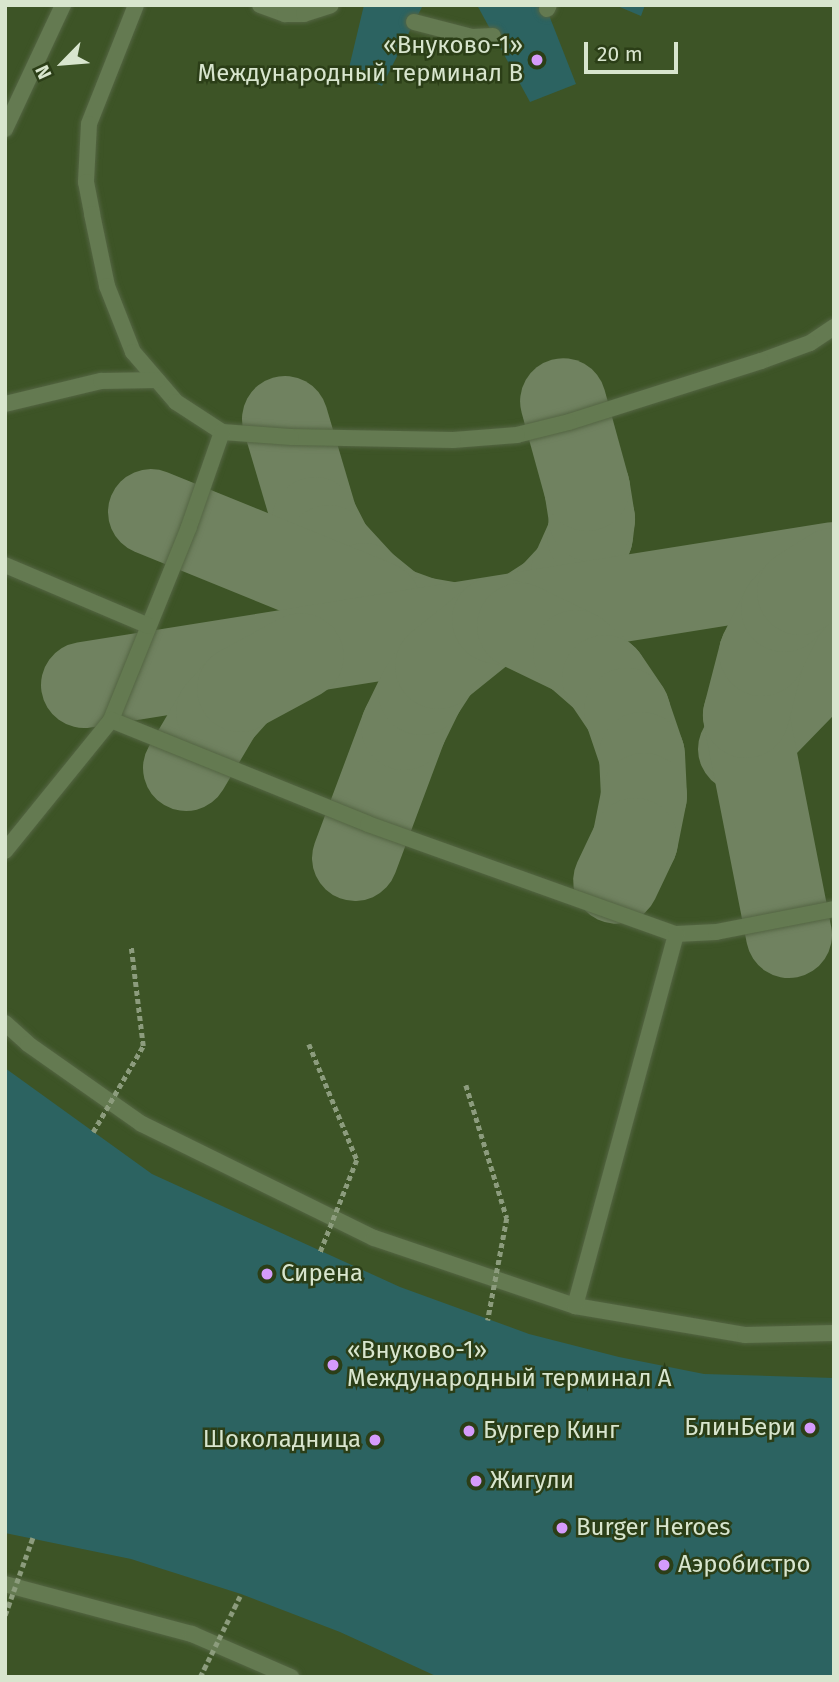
<!DOCTYPE html>
<html>
<head>
<meta charset="utf-8">
<style>
	body { margin:0 }
	#map { position:relative; width:839px; height:1682px; overflow:hidden; background:#354922; font-family:"Fira Sans",sans-serif }
	div>[style] { position:absolute }
	.built>* { inset:0; background:#3d5426 }
	.taxiway>* { height:86px; margin:-43px; padding:0 43px; transform-origin:43px; border-radius:43px; background:#708260 }
	.building>* { inset:0; background:#2c6361 }
	.roads { filter:drop-shadow(0 0 2px #546543) drop-shadow(0 0 2px #546543) }
	.lane>* { height:16px; margin:-8px; padding:0 8px; transform-origin:8px; border-radius:8px; background:#647a51 }
	.path-bridge>* { height:4.5px; margin-top:-2.25px; transform-origin:0; background:repeating-linear-gradient(90deg,#8c9c7d 0 5px,transparent 0 8.5px) }
	.dots>* { width:19px; height:19px; translate:-50% -50%; box-sizing:border-box; border:4px solid #2b3e17; border-radius:50% }
	span { translate:-50% -50%; white-space:nowrap; text-align:center; line-height:1.15; -webkit-text-stroke:5px #2b3e17; paint-order:stroke }
	.poi-label { font-size:24px; color:#d8e5ce }
	.right { translate:-100% -50%; text-align:right }
	.left { translate:0 -50%; text-align:left }
	.frame { position:absolute; inset:0; border:7px solid #d8e5ce; pointer-events:none }
	.north { position:absolute; left:28px; top:28px; width:70px; height:70px; -webkit-text-stroke:5px #2b3e17; paint-order:stroke; rotate:245deg; font-size:19px; font-weight:700; line-height:28px; text-align:center; color:#d8e5ce }
	.north::after { content:''; display:block; margin:auto; width:24px; height:32px; background:#d8e5ce; clip-path:polygon(50% 0,100% 100%,50% 72%,0 100%) }
	.scale { position:absolute; left:584px; top:42px; width:94px; height:32px; box-sizing:border-box; border:4px solid #d8e5ce; border-top:0; padding-left:9px; font-size:21px; line-height:24px; white-space:nowrap; color:#d8e5ce; -webkit-text-stroke:5px #2b3e17; paint-order:stroke }
</style>
</head>
<body>
<div id="map">
	<div class="built">
		<div style="clip-path:polygon(5px 5px,834px 5px,834px 1677px,5px 1677px)"></div>
	</div>
	<div class="taxiway">
		<div style="left:285px;top:419px;width:105px;rotate:73.5deg"></div>
		<div style="left:315px;top:520px;width:31px;rotate:63deg"></div>
		<div style="left:329px;top:548px;width:52px;rotate:47.4deg"></div>
		<div style="left:364px;top:586px;width:38px;rotate:39deg"></div>
		<div style="left:394px;top:610px;width:30px;rotate:20deg"></div>
		<div style="left:422px;top:620px;width:35px;rotate:10deg"></div>
		<div style="left:151px;top:512px;width:245px;rotate:22.1deg"></div>
		<div style="left:520px;top:617px;width:38px;rotate:-33deg"></div>
		<div style="left:552px;top:596px;width:33px;rotate:-47deg"></div>
		<div style="left:574px;top:572px;width:39px;rotate:-66deg"></div>
		<div style="left:590px;top:536px;width:17px;rotate:-83deg"></div>
		<div style="left:592px;top:519px;width:31px;rotate:-99deg"></div>
		<div style="left:587px;top:488px;width:90px;rotate:-105.4deg"></div>
		<div style="left:84px;top:685px;width:760px;rotate:-9.09deg"></div>
		<div style="left:741px;top:749px;width:134px;rotate:-45.9deg"></div>
		<div style="left:186px;top:768px;width:65px;rotate:-59.5deg"></div>
		<div style="left:219px;top:712px;width:31px;rotate:-48deg"></div>
		<div style="left:240px;top:689px;width:69px;rotate:-28.4deg"></div>
		<div style="left:355px;top:858px;width:140px;rotate:-69.5deg"></div>
		<div style="left:404px;top:727px;width:39px;rotate:-64deg"></div>
		<div style="left:421px;top:692px;width:31px;rotate:-57deg"></div>
		<div style="left:438px;top:666px;width:73px;rotate:-38.9deg"></div>
		<div style="left:495px;top:620px;width:26px;rotate:13deg"></div>
		<div style="left:520px;top:626px;width:62px;rotate:25.7deg"></div>
		<div style="left:576px;top:653px;width:38px;rotate:41deg"></div>
		<div style="left:605px;top:678px;width:40px;rotate:56deg"></div>
		<div style="left:627px;top:711px;width:46px;rotate:71.2deg"></div>
		<div style="left:642px;top:755px;width:41px;rotate:87.2deg"></div>
		<div style="left:644px;top:796px;width:46px;rotate:101.3deg"></div>
		<div style="left:635px;top:841px;width:44px;rotate:115.4deg"></div>
		<div style="left:789px;top:935px;width:224px;rotate:-101.1deg"></div>
		<div style="left:746px;top:715px;width:64px;rotate:-75.5deg"></div>
		<div style="left:762px;top:653px;width:49px;rotate:-63.4deg"></div>
		<div style="left:784px;top:609px;width:23px;rotate:-47deg"></div>
		<div style="left:800px;top:592px;width:40px;rotate:-32deg"></div>
	</div>
	<div class="building">
		<div style="clip-path:polygon(364px 5px,423px 5px,382px 86px,348px 72px)"></div>
		<div style="clip-path:polygon(477px 5px,545px 5px,576px 84px,530px 102px)"></div>
		<div style="clip-path:polygon(615px 5px,645px 5px,641px 16px)"></div>
		<div style="clip-path:polygon(5px 1068px,152px 1174px,400px 1287px,529px 1334px,619px 1357px,704px 1374px,834px 1378px,834px 1677px,438px 1677px,340px 1632px,241px 1594px,131px 1559px,5px 1533px)"></div>
	</div>
	<div class="roads">
		<div class="lane">
			<div style="left:136px;top:5px;width:128px;rotate:111.6deg"></div>
			<div style="left:89px;top:124px;width:58px;rotate:93deg"></div>
			<div style="left:86px;top:182px;width:33px;rotate:79deg"></div>
			<div style="left:92px;top:214px;width:74px;rotate:78.2deg"></div>
			<div style="left:107px;top:286px;width:71px;rotate:68.5deg"></div>
			<div style="left:133px;top:352px;width:66px;rotate:49.3deg"></div>
			<div style="left:176px;top:402px;width:55px;rotate:33.1deg"></div>
			<div style="left:260px;top:5px;width:27px;rotate:20deg"></div>
			<div style="left:285px;top:14px;width:19px"></div>
			<div style="left:304px;top:14px;width:28px;rotate:-18deg"></div>
			<div style="left:547px;top:9px;width:4px;rotate:-63deg"></div>
			<div style="left:414px;top:22px;width:60px;rotate:14.5deg"></div>
			<div style="left:472px;top:37px;width:21px;rotate:-3deg"></div>
			<div style="left:5px;top:129px;width:137px;rotate:-64.9deg"></div>
			<div style="left:834px;top:327px;width:29px;rotate:146deg"></div>
			<div style="left:810px;top:343px;width:52px;rotate:159.8deg"></div>
			<div style="left:761px;top:361px;width:201px;rotate:162.4deg"></div>
			<div style="left:569px;top:422px;width:54px;rotate:166deg"></div>
			<div style="left:517px;top:435px;width:64px;rotate:175.5deg"></div>
			<div style="left:453px;top:440px;width:162px;rotate:-178.9deg"></div>
			<div style="left:291px;top:437px;width:69px;rotate:-175.9deg"></div>
			<div style="left:222px;top:432px;width:101px;rotate:109.2deg"></div>
			<div style="left:189px;top:527px;width:208px;rotate:112deg"></div>
			<div style="left:111px;top:720px;width:277px;rotate:22deg"></div>
			<div style="left:368px;top:824px;width:327px;rotate:19.7deg"></div>
			<div style="left:676px;top:934px;width:40px;rotate:-2.9deg"></div>
			<div style="left:716px;top:932px;width:120px;rotate:-11deg"></div>
			<div style="left:5px;top:404px;width:99px;rotate:-13.5deg"></div>
			<div style="left:101px;top:381px;width:56px;rotate:-1deg"></div>
			<div style="left:5px;top:565px;width:156px;rotate:23deg"></div>
			<div style="left:5px;top:851px;width:169px;rotate:-51deg"></div>
			<div style="left:5px;top:1023px;width:31px;rotate:42deg"></div>
			<div style="left:28px;top:1044px;width:139px;rotate:35.1deg"></div>
			<div style="left:142px;top:1124px;width:258px;rotate:26.2deg"></div>
			<div style="left:374px;top:1238px;width:212px;rotate:18.7deg"></div>
			<div style="left:575px;top:1306px;width:172px;rotate:9.7deg"></div>
			<div style="left:745px;top:1335px;width:89px;rotate:-1.3deg"></div>
			<div style="left:575px;top:1306px;width:385px;rotate:-74.8deg"></div>
			<div style="left:5px;top:1584px;width:194px;rotate:15deg"></div>
			<div style="left:192px;top:1634px;width:108px;rotate:23.5deg"></div>
		</div>
	</div>
	<div class="path-bridge">
		<div style="left:309px;top:1044px;width:126px;rotate:67.5deg"></div>
		<div style="left:357px;top:1160px;width:100px;rotate:111.7deg"></div>
		<div style="left:466px;top:1085px;width:139px;rotate:72.9deg"></div>
		<div style="left:507px;top:1218px;width:104px;rotate:100.6deg"></div>
		<div style="left:93px;top:1132px;width:99px;rotate:-59.8deg"></div>
		<div style="left:143px;top:1046px;width:100px;rotate:-96.9deg"></div>
		<div style="left:5px;top:1615px;width:83px;rotate:-70.3deg"></div>
		<div style="left:200px;top:1677px;width:93px;rotate:-63.7deg"></div>
	</div>
	<div class="dots">
		<div style="left:537px;top:60px;background:#d59bfb"></div>
		<div style="left:267px;top:1274px;background:#d59bfb"></div>
		<div style="left:333px;top:1365px;background:#d59bfb"></div>
		<div style="left:810px;top:1428px;background:#d59bfb"></div>
		<div style="left:469px;top:1431px;background:#d59bfb"></div>
		<div style="left:375px;top:1440px;background:#d59bfb"></div>
		<div style="left:476px;top:1481px;background:#d59bfb"></div>
		<div style="left:562px;top:1528px;background:#d59bfb"></div>
		<div style="left:664px;top:1565px;background:#d59bfb"></div>
	</div>
	<div class="poi-label">
		<span class="right" style="left:523px;top:60px">«Внуково-1»<br>Международный терминал B</span>
		<span class="left" style="left:281px;top:1274px">Сирена</span>
		<span class="left" style="left:347px;top:1365px">«Внуково-1»<br>Международный терминал А</span>
		<span class="right" style="left:796px;top:1428px">БлинБери</span>
		<span class="left" style="left:483px;top:1431px">Бургер Кинг</span>
		<span class="right" style="left:361px;top:1440px">Шоколадница</span>
		<span class="left" style="left:490px;top:1481px">Жигули</span>
		<span class="left" style="left:576px;top:1528px">Burger Heroes</span>
		<span class="left" style="left:678px;top:1565px">Аэробистро</span>
	</div>
	<div class="frame"></div>
	<div class="north">N</div>
	<div class="scale">20 m</div>
</div>
</body>
</html>
